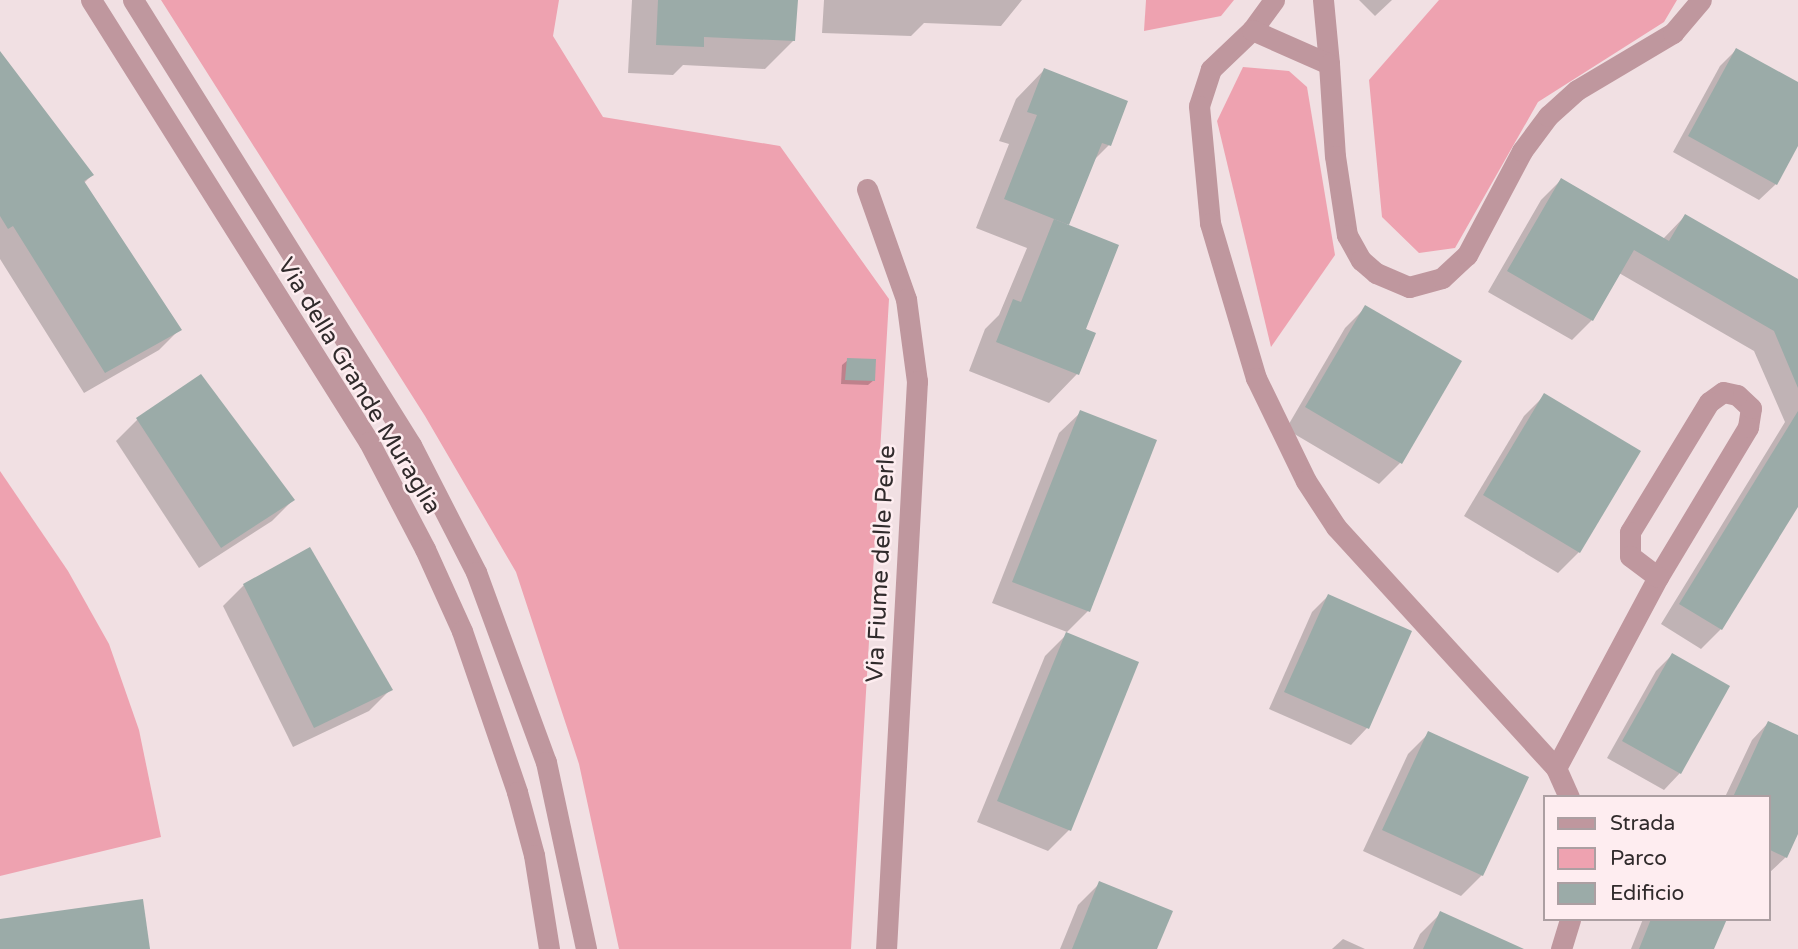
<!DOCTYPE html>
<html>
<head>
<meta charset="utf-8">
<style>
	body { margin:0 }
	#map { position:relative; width:1798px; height:949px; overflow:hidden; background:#f1e0e3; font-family:"Varela Round",sans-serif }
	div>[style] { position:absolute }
	.green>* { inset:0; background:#eea2b0 }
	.shadow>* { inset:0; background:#0003 }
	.building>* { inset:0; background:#9baba8 }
	.minor>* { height:21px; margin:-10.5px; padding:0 10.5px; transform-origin:10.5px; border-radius:10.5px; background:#bf979e }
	span { translate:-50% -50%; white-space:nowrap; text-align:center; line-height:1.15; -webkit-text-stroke:5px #feedf0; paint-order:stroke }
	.street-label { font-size:24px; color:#312b2c }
	.legend { position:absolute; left:1543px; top:795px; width:228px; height:126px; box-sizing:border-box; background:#feedf0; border:2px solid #ac9fa2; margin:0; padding:9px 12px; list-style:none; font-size:21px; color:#312b2c }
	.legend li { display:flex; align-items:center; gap:14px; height:35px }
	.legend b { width:35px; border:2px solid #ac9fa2 }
</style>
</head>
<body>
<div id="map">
	<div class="green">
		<div style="clip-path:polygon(161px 0,559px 0,553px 36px,603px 117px,780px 146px,889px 299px,851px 949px,619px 949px,579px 764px,516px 572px,425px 416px)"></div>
		<div style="clip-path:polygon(1146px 0,1234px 0,1221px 16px,1144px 31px)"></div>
		<div style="clip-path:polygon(1439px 0,1677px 0,1664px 22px,1538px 102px,1455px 248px,1419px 253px,1382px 217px,1369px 80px)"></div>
		<div style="clip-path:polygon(1243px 67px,1289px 71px,1307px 87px,1335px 255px,1271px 347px,1217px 121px)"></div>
		<div style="clip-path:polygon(0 471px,68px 571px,109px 644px,139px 730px,161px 837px,0 876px)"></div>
	</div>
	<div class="shadow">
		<div style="clip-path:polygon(632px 0,796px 0,794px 40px,765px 69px,683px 65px,673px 75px,628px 73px)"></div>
		<div style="clip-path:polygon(824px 0,1022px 0,1001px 26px,924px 23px,911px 36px,822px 33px)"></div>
		<div style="clip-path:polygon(1359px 0,1392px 0,1375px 16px)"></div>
		<div style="clip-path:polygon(1736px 50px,1798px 84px,1798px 143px,1776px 184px,1759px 200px,1673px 152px,1720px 66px)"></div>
		<div style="clip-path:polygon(0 62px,92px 175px,84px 183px,180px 329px,159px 350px,84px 393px,0 259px)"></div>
		<div style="clip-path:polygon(1044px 70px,1109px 145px,1093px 161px,1066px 226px,1084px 330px,1077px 374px,1049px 403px,969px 371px,985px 329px,999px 315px,1027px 248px,976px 228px,1009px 144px,999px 141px,1016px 99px)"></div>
		<div style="clip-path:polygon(1561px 180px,1663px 239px,1685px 216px,1798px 281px,1798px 503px,1721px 629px,1701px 649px,1661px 624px,1785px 422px,1754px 351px,1619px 273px,1592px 320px,1572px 340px,1488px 292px,1541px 200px)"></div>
		<div style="clip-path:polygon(1366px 307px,1400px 463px,1379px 484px,1286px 429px,1345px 328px)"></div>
		<div style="clip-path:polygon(848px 360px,874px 380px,868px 385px,841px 384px,842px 365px)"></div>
		<div style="clip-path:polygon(201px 376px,293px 500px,272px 521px,199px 568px,116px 441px,137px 420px)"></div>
		<div style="clip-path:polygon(1545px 395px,1579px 552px,1558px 573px,1464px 516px,1524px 416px)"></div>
		<div style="clip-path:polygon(1081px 412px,1088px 611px,1067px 632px,992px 603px,1059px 433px)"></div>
		<div style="clip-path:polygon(244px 585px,390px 690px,369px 711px,293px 747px,223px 606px)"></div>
		<div style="clip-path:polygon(1328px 596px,1367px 728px,1351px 745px,1269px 709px,1312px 612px)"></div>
		<div style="clip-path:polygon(1066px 635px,1069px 830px,1048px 851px,977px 822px,1045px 656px)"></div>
		<div style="clip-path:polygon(1672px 655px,1680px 773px,1664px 790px,1607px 758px,1656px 671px)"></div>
		<div style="clip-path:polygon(1768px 723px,1798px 737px,1798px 830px,1786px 857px,1769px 873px,1768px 797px,1725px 797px,1752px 740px)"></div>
		<div style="clip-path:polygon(1429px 733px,1482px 875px,1461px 896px,1363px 851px,1408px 754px)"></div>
		<div style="clip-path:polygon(1099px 884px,1156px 949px,1060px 949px,1078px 905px)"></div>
		<div style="clip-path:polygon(1441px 913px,1520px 949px,1413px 949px,1420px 934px)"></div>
		<div style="clip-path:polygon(1643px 919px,1714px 919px,1712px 949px,1631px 949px)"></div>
		<div style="clip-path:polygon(1343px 939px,1365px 949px,1332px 949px)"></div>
	</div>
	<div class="building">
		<div style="clip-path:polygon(658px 0,798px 0,795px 41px,704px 37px,704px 47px,656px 45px)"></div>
		<div style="clip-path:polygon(1736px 48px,1798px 82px,1798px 146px,1777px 185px,1688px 136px)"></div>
		<div style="clip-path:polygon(0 51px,94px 175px,84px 181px,182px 330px,105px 373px,13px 226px,8px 229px,0 216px)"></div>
		<div style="clip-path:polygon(1044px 68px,1128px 101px,1111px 146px,1102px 143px,1069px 225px,1004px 199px,1037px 115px,1027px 112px)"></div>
		<div style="clip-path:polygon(1561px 178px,1669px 241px,1685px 214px,1798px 279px,1798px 388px,1774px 331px,1634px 250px,1593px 321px,1507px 271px)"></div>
		<div style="clip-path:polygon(1054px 219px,1119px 245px,1086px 329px,1096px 333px,1079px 375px,996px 342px,1013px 299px,1021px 302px)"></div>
		<div style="clip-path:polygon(1365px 305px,1462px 361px,1402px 464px,1305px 407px)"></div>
		<div style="clip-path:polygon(847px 358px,876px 359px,875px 381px,845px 380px)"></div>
		<div style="clip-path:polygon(201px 374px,295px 500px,221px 548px,136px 418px)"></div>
		<div style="clip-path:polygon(1544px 393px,1641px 451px,1580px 553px,1483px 495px)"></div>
		<div style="clip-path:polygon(1080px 410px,1157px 440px,1090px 612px,1012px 582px)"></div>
		<div style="clip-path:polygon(1798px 411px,1798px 507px,1722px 630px,1679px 604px)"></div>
		<div style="clip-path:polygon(310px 547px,393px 690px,314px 728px,243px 584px)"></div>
		<div style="clip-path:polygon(1328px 594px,1412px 631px,1369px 729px,1284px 692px)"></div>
		<div style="clip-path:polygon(1066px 632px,1139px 662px,1071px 831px,997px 801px)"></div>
		<div style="clip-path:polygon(1672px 653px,1730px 686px,1681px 774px,1622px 741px)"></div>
		<div style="clip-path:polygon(1768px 721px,1798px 735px,1798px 834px,1787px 858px,1768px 849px,1768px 797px,1733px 797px)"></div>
		<div style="clip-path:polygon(1428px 731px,1529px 777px,1483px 876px,1382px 830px)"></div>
		<div style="clip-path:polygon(1099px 881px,1173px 911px,1157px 949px,1072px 949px)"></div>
		<div style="clip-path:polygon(143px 899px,150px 949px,0 949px,0 919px)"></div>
		<div style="clip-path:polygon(1440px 911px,1524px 949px,1423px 949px)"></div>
		<div style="clip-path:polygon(1651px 919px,1727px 919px,1714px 949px,1639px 949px)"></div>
	</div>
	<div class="minor">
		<div style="left:91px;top:0;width:522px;rotate:57.83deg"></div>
		<div style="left:369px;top:442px;width:121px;rotate:62.4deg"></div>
		<div style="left:425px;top:549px;width:90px;rotate:65.7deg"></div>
		<div style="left:462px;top:631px;width:170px;rotate:71.1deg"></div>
		<div style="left:517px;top:792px;width:65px;rotate:74.9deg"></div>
		<div style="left:534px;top:855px;width:95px;rotate:80.9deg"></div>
		<div style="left:133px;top:0;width:525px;rotate:58.01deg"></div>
		<div style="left:411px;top:445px;width:143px;rotate:62.9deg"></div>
		<div style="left:476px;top:572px;width:202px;rotate:69.8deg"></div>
		<div style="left:546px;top:762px;width:191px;rotate:77.9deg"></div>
		<div style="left:1274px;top:0;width:37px;rotate:126deg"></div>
		<div style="left:1252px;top:30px;width:57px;rotate:136.4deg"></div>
		<div style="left:1211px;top:69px;width:39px;rotate:108deg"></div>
		<div style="left:1199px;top:106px;width:118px;rotate:84.6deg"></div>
		<div style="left:1210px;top:223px;width:162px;rotate:73.5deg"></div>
		<div style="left:1256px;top:378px;width:114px;rotate:64.1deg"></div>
		<div style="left:1306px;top:481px;width:55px;rotate:56.9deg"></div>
		<div style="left:1336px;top:527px;width:326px;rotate:47.6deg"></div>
		<div style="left:1556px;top:768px;width:32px;rotate:66deg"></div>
		<div style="left:1323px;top:0;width:64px;rotate:84.6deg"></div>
		<div style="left:1252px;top:30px;width:84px;rotate:23.8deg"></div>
		<div style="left:1329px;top:64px;width:92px;rotate:86.3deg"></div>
		<div style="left:1335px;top:156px;width:80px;rotate:81.4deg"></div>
		<div style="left:1347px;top:235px;width:29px;rotate:61deg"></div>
		<div style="left:1361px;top:260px;width:20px;rotate:41deg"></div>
		<div style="left:1376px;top:273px;width:36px;rotate:23deg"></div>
		<div style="left:1409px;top:287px;width:34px;rotate:-15deg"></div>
		<div style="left:1442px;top:278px;width:34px;rotate:-43deg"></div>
		<div style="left:1467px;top:255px;width:118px;rotate:-62.1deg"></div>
		<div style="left:1522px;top:151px;width:44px;rotate:-53.4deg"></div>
		<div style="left:1548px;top:116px;width:39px;rotate:-42deg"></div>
		<div style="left:1577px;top:90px;width:112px;rotate:-30.7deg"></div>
		<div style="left:1673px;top:33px;width:43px;rotate:-49.7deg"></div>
		<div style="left:867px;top:189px;width:117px;rotate:70.5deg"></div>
		<div style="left:906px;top:299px;width:83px;rotate:82.4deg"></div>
		<div style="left:917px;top:381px;width:569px;rotate:93.12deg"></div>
		<div style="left:1556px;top:768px;width:217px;rotate:-61.9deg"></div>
		<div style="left:1658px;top:577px;width:175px;rotate:-59deg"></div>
		<div style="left:1748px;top:427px;width:19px;rotate:-81deg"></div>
		<div style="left:1751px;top:408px;width:19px;rotate:-137deg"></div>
		<div style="left:1737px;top:395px;width:14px;rotate:-168deg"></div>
		<div style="left:1723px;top:392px;width:17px;rotate:144deg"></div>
		<div style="left:1709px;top:402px;width:152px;rotate:121.3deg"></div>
		<div style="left:1630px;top:532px;width:24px;rotate:90deg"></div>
		<div style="left:1630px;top:556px;width:35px;rotate:37deg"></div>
		<div style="left:1561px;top:949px;width:31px;rotate:-73deg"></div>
	</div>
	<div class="street-label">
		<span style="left:359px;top:386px;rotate:59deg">Via della Grande Muraglia</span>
		<span style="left:881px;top:564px;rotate:-87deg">Via Fiume delle Perle</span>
	</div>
	<ul class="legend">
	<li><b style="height:9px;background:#bf979e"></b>Strada</li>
	<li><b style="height:19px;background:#eea2b0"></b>Parco</li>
	<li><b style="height:19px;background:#9baba8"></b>Edificio</li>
	</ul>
</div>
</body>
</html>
